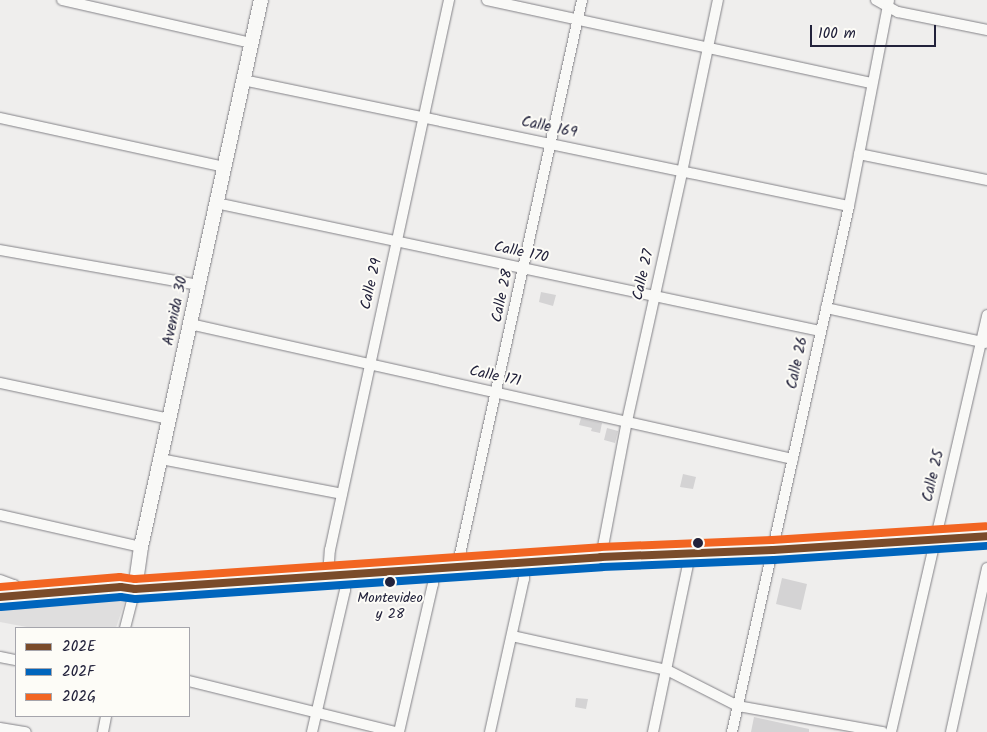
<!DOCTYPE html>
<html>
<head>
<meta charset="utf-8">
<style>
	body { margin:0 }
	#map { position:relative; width:987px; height:732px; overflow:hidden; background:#efeeed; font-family:Kalam,sans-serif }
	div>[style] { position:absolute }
	.green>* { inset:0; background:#dfdede }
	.building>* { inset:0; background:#d4d3d4 }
	.roads { filter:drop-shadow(0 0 1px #838287) drop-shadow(0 0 1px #838287) }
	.street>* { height:10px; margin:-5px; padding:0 5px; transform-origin:5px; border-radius:5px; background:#f9f9f7 }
	.secondary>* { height:14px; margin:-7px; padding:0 7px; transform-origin:7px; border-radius:7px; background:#f9f9f7 }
	.bus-1>* { height:8px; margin:-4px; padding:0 4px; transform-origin:4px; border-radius:4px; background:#7a4b2a }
	.bus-2>* { height:8px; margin:-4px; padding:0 4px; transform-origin:4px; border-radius:4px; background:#0065bd }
	.bus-3>* { height:8px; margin:-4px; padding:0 4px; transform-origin:4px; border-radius:4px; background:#f26522 }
	.dots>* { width:14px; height:14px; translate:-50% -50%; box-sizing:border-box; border:2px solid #fdfcf7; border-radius:50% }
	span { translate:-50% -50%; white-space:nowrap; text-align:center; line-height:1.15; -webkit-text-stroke:4px #fdfcf7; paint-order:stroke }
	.bus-label { font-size:14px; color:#22223b }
	.street-label { font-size:15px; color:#22223b }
	.legend { position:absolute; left:15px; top:627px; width:175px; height:90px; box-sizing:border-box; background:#fdfcf7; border:1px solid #a5a5ac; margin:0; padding:6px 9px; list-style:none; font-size:15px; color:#22223b }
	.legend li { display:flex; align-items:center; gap:10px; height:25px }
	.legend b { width:25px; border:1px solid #a5a5ac }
	.scale { position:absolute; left:810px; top:25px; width:126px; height:22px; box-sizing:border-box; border:2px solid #22223b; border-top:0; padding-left:6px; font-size:15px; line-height:18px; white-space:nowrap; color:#22223b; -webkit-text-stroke:4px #fdfcf7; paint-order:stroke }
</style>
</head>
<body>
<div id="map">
	<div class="green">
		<div style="clip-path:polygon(127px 594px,116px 628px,32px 628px,0 622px,0 605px)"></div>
	</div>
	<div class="building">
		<div style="clip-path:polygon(541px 292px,556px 295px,553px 306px,539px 302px)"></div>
		<div style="clip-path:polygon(581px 418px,602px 423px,600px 433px,591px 431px,592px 428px,579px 425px)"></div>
		<div style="clip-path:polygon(607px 428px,618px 431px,615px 443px,604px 440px)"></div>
		<div style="clip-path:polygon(683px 474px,696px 477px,693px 489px,680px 487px)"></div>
		<div style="clip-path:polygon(782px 578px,807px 584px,801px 610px,776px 604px)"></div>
		<div style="clip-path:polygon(576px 698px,588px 699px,586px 709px,575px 707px)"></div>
		<div style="clip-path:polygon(754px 717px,809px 729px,809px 732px,751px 732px)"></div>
	</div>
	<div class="roads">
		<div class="street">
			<div style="left:62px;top:0;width:194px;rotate:12.8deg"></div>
			<div style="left:487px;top:0;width:394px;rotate:12.2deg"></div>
			<div style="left:876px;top:0;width:25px;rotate:29deg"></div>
			<div style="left:898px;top:12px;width:91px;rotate:11.4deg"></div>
			<div style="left:243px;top:80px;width:619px;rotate:11.75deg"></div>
			<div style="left:0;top:118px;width:229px;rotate:12.3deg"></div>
			<div style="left:859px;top:154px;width:131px;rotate:11.5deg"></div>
			<div style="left:216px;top:203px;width:617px;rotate:11.97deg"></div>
			<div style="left:0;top:250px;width:201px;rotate:10deg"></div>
			<div style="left:826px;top:308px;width:164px;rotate:12.3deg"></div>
			<div style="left:190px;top:324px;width:618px;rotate:12.62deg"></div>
			<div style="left:0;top:383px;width:173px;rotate:12deg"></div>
			<div style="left:161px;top:459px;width:184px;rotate:10.9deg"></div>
			<div style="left:0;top:515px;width:145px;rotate:12.8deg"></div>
			<div style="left:601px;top:557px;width:138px;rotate:-79.2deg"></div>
			<div style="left:627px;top:421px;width:255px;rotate:-77.5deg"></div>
			<div style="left:682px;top:172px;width:176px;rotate:-78.2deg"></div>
			<div style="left:457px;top:568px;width:582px;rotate:-77.59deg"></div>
			<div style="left:328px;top:576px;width:26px;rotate:-86deg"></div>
			<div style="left:330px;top:550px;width:563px;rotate:-77.79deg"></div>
			<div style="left:0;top:580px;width:15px;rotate:20deg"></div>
			<div style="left:14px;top:585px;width:14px;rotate:51deg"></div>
			<div style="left:125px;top:628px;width:40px;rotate:-75.6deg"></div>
			<div style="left:512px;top:636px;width:159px;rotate:12.4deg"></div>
			<div style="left:667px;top:670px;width:80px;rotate:26.9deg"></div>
			<div style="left:738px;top:706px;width:147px;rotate:10.2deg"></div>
			<div style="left:0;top:657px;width:16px;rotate:11deg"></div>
			<div style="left:189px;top:681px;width:212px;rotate:13.9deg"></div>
			<div style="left:0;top:728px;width:26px;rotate:9deg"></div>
			<div style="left:103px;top:732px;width:16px;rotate:-79deg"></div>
			<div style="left:312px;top:732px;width:146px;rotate:-76.9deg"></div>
			<div style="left:345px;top:590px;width:15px;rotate:-90deg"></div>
			<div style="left:399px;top:732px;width:152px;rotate:-77.1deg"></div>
			<div style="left:433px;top:584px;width:14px;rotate:-86deg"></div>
			<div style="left:490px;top:732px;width:157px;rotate:-77.5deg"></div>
			<div style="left:524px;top:579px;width:16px;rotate:-90deg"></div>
			<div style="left:653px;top:732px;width:181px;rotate:-78.2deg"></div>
			<div style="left:732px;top:732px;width:539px;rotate:-77.46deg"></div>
			<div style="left:849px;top:206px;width:210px;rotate:-79deg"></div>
			<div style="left:891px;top:732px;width:428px;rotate:-77deg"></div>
			<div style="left:951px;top:732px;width:168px;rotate:-77.6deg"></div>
		</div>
		<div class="secondary">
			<div style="left:135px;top:589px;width:42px;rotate:-81.9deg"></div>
			<div style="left:141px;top:547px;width:560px;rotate:-77.63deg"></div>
			<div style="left:0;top:597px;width:121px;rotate:-4.7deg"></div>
			<div style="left:121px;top:587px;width:14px;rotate:8deg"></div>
			<div style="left:135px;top:589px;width:467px;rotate:-3.9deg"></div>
			<div style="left:601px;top:557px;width:172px;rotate:-2.3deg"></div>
			<div style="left:773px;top:550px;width:214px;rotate:-3.7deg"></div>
		</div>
	</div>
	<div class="bus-1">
		<div style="left:0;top:597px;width:121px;rotate:-4.7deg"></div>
		<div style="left:121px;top:587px;width:14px;rotate:8deg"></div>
		<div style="left:135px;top:589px;width:467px;rotate:-3.9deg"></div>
		<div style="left:601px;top:557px;width:172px;rotate:-2.3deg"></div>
		<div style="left:773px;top:550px;width:214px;rotate:-3.7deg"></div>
	</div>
	<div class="bus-2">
		<div style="left:1px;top:607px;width:120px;rotate:-4.8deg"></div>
		<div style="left:121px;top:597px;width:15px;rotate:8deg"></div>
		<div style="left:136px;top:599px;width:467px;rotate:-3.9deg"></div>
		<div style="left:602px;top:567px;width:172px;rotate:-2.3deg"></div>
		<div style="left:774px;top:560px;width:213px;rotate:-3.8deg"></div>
	</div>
	<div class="bus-3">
		<div style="left:0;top:587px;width:120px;rotate:-4.8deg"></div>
		<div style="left:120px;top:577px;width:15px;rotate:8deg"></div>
		<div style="left:135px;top:579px;width:466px;rotate:-3.9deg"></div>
		<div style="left:600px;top:547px;width:172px;rotate:-2.3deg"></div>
		<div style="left:772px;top:540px;width:214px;rotate:-3.7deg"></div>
	</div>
	<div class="dots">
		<div style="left:698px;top:543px;background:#22223b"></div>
		<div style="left:390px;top:582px;background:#22223b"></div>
	</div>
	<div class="bus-label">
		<span style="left:390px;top:606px">Montevideo<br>y 28</span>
	</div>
	<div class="street-label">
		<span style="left:549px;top:128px;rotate:12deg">Calle 169</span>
		<span style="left:521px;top:253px;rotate:12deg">Calle 170</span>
		<span style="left:644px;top:275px;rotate:-77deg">Calle 27</span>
		<span style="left:372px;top:284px;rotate:-77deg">Calle 29</span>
		<span style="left:503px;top:296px;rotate:-78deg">Calle 28</span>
		<span style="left:176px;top:311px;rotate:-78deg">Avenida 30</span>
		<span style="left:798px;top:363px;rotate:-78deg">Calle 26</span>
		<span style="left:495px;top:377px;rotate:12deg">Calle 171</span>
		<span style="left:934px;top:476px;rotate:-77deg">Calle 25</span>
	</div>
	<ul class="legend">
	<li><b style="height:6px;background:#7a4b2a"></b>202E</li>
	<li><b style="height:6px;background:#0065bd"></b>202F</li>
	<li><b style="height:6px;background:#f26522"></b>202G</li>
	</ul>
	<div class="scale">100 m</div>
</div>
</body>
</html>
